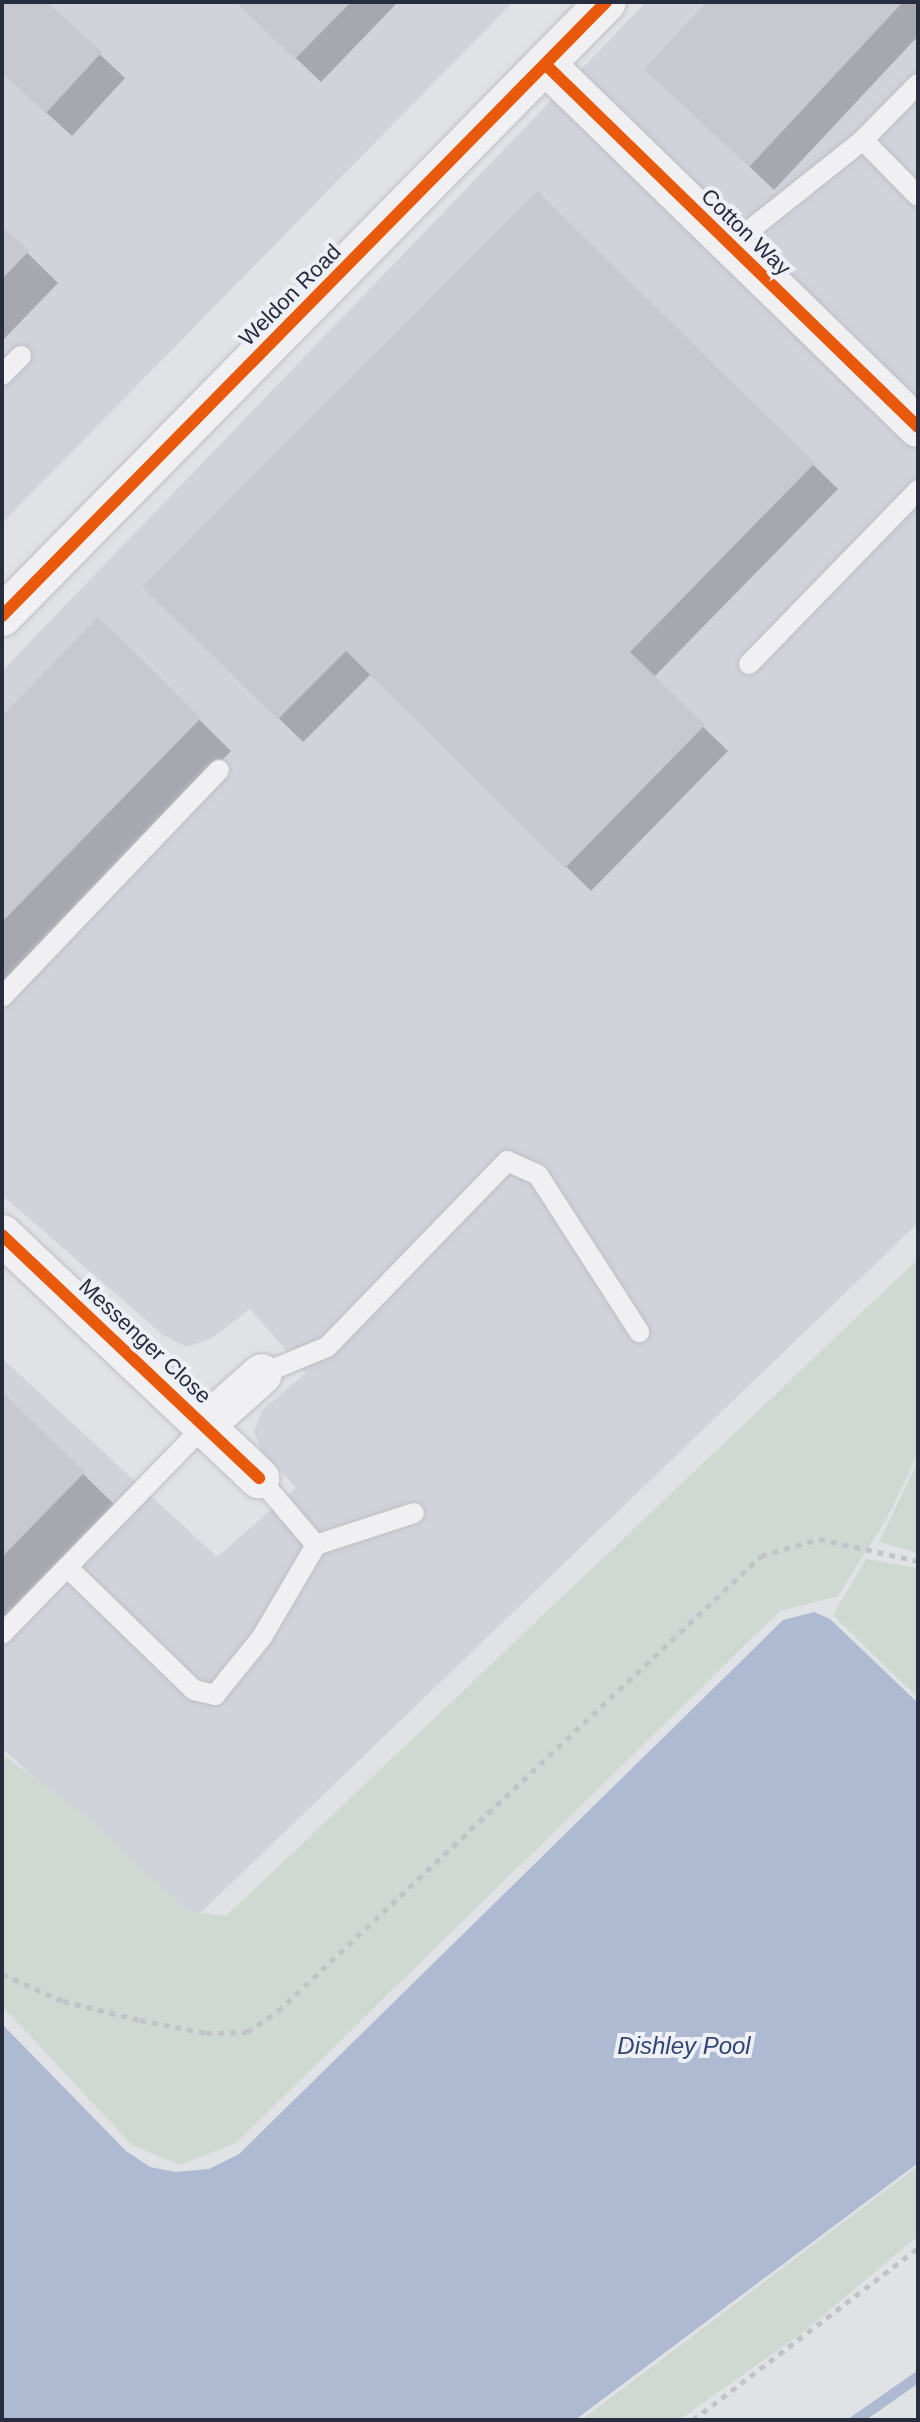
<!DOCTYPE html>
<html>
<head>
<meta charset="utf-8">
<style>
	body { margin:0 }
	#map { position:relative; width:920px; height:2422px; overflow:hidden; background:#e0e2e6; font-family:Helvetica,sans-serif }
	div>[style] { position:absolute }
	.built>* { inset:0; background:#d1d3db }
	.green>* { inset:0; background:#cfd9d1 }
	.water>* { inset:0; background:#aebad1 }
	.shadow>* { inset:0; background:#0003 }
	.stream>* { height:11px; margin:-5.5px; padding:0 5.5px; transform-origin:5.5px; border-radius:5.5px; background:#aebad1 }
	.building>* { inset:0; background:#c8c9ce }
	.path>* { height:5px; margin-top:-2.5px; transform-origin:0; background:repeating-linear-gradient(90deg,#c2c3c9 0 6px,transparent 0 12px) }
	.roads { filter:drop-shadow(0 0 2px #bdbfc3) drop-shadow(0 0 2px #bdbfc3) }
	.service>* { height:20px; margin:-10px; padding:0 10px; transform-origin:10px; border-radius:10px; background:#f0f0f2 }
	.minor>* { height:40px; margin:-20px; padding:0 20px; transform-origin:20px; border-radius:20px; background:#f0f0f2 }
	.cycleway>* { height:12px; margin:-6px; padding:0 6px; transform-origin:6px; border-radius:6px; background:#e8590c }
	span { translate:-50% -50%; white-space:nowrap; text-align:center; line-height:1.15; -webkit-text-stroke:8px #eef0f6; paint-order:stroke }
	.street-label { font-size:22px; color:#272d3f }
	.water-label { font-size:24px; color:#324573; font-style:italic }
	.frame { position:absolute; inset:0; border:4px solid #272d3f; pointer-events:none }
</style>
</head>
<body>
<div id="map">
	<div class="built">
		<div style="clip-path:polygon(2px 2px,513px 2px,2px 523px)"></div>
		<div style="clip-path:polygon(646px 2px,918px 2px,918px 1223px,191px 1922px,2px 1748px,2px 1358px,217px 1557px,296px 1488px,261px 1450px,254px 1432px,262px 1410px,306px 1373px,250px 1309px,212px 1338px,187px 1347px,163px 1335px,2px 1195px,2px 671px)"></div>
	</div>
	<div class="green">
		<div style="clip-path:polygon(918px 1259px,918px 1454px,887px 1518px,838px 1596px,780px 1611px,236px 2143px,180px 2165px,132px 2145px,2px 2006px,2px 1754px,84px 1815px,188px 1911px,226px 1916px)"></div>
		<div style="clip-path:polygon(918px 1461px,918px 1553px,879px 1542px)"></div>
		<div style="clip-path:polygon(866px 1559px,918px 1568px,918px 1698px,833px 1615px)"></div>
		<div style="clip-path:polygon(918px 2166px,918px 2236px,801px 2334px,679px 2420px,581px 2420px)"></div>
	</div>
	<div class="water">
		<div style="clip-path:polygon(814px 1612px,830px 1619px,918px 1703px,918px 2163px,575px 2420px,2px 2420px,2px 2024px,126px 2151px,150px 2167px,175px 2172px,209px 2169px,239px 2154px,783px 1620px)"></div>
	</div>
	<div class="shadow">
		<div style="clip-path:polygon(2px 2px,44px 2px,125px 78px,72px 136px,2px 72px)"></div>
		<div style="clip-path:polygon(237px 2px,398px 2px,321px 82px)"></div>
		<div style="clip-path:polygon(710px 2px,918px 2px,918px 36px,774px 190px,672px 93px)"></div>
		<div style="clip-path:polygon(537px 194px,838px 489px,653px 678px,728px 751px,591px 891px,371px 674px,303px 742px,145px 587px)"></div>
		<div style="clip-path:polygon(2px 228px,58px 283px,2px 341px)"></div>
		<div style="clip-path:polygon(98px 620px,231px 751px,2px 984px,2px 718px)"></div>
		<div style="clip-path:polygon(2px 1395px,114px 1504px,2px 1619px)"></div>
	</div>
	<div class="stream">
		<div style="left:855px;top:2420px;width:77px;rotate:-34.9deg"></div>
	</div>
	<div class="building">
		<div style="clip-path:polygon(2px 2px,47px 2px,102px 52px,46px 113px,2px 73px)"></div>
		<div style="clip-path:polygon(235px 2px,351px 2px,295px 59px)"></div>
		<div style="clip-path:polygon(707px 2px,903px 2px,749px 167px,644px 69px)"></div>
		<div style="clip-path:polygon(537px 191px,815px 463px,630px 652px,705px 725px,565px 868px,346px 651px,278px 719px,142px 587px)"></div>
		<div style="clip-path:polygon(2px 226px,29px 251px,2px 279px)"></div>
		<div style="clip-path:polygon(98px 617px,201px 718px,2px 922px,2px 716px)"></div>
		<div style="clip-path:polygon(2px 1392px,85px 1472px,2px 1557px)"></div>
	</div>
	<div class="path">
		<div style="left:2px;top:1974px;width:67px;rotate:23.9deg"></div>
		<div style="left:63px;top:2001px;width:79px;rotate:13.9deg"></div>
		<div style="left:140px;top:2020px;width:67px;rotate:11.1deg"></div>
		<div style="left:206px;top:2033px;width:41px;rotate:-1.4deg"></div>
		<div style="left:247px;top:2032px;width:37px;rotate:-34deg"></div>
		<div style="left:278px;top:2011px;width:664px;rotate:-43.29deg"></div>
		<div style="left:761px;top:1556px;width:60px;rotate:-16.3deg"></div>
		<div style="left:819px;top:1539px;width:101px;rotate:12.5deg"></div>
		<div style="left:693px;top:2420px;width:283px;rotate:-37.4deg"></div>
	</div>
	<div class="roads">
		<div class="service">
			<div style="left:918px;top:84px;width:78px;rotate:134.5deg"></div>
			<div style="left:863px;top:140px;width:78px;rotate:45.5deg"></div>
			<div style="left:731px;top:245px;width:169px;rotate:-38.5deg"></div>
			<div style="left:2px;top:375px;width:27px;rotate:-45deg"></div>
			<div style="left:749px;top:664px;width:243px;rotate:-45.8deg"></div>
			<div style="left:2px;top:997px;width:314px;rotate:-46.3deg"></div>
			<div style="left:262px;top:1374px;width:70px;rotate:-22.6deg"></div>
			<div style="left:327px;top:1347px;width:259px;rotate:-45.9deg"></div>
			<div style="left:507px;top:1161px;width:34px;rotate:24deg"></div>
			<div style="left:538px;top:1175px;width:187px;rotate:57.2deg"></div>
			<div style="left:316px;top:1545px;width:103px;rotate:-18.1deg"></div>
			<div style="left:67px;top:1567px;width:177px;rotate:44.1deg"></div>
			<div style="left:194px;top:1690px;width:22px;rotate:13deg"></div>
			<div style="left:215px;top:1695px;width:75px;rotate:-51deg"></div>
			<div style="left:262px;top:1637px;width:107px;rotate:-59.6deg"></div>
			<div style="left:316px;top:1545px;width:88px;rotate:-130.4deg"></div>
			<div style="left:2px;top:1634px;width:291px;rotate:-45.8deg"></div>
		</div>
		<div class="minor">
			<div style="left:546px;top:65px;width:519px;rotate:44.22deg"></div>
			<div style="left:2px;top:616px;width:861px;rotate:-45.47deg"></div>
			<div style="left:2px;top:1235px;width:354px;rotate:43.4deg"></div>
			<div style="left:205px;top:1425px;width:76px;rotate:-41.8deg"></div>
		</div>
	</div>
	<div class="cycleway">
		<div style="left:546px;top:65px;width:519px;rotate:44.22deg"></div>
		<div style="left:2px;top:616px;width:861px;rotate:-45.47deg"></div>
		<div style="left:2px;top:1235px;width:354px;rotate:43.4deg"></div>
	</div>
	<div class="street-label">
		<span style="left:746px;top:232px;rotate:44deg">Cotton Way</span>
		<span style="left:290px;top:295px;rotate:-45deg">Weldon Road</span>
		<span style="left:145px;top:1341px;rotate:43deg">Messenger Close</span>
	</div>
	<div class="water-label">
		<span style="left:684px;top:2046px">Dishley Pool</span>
	</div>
	<div class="frame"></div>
</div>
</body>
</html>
